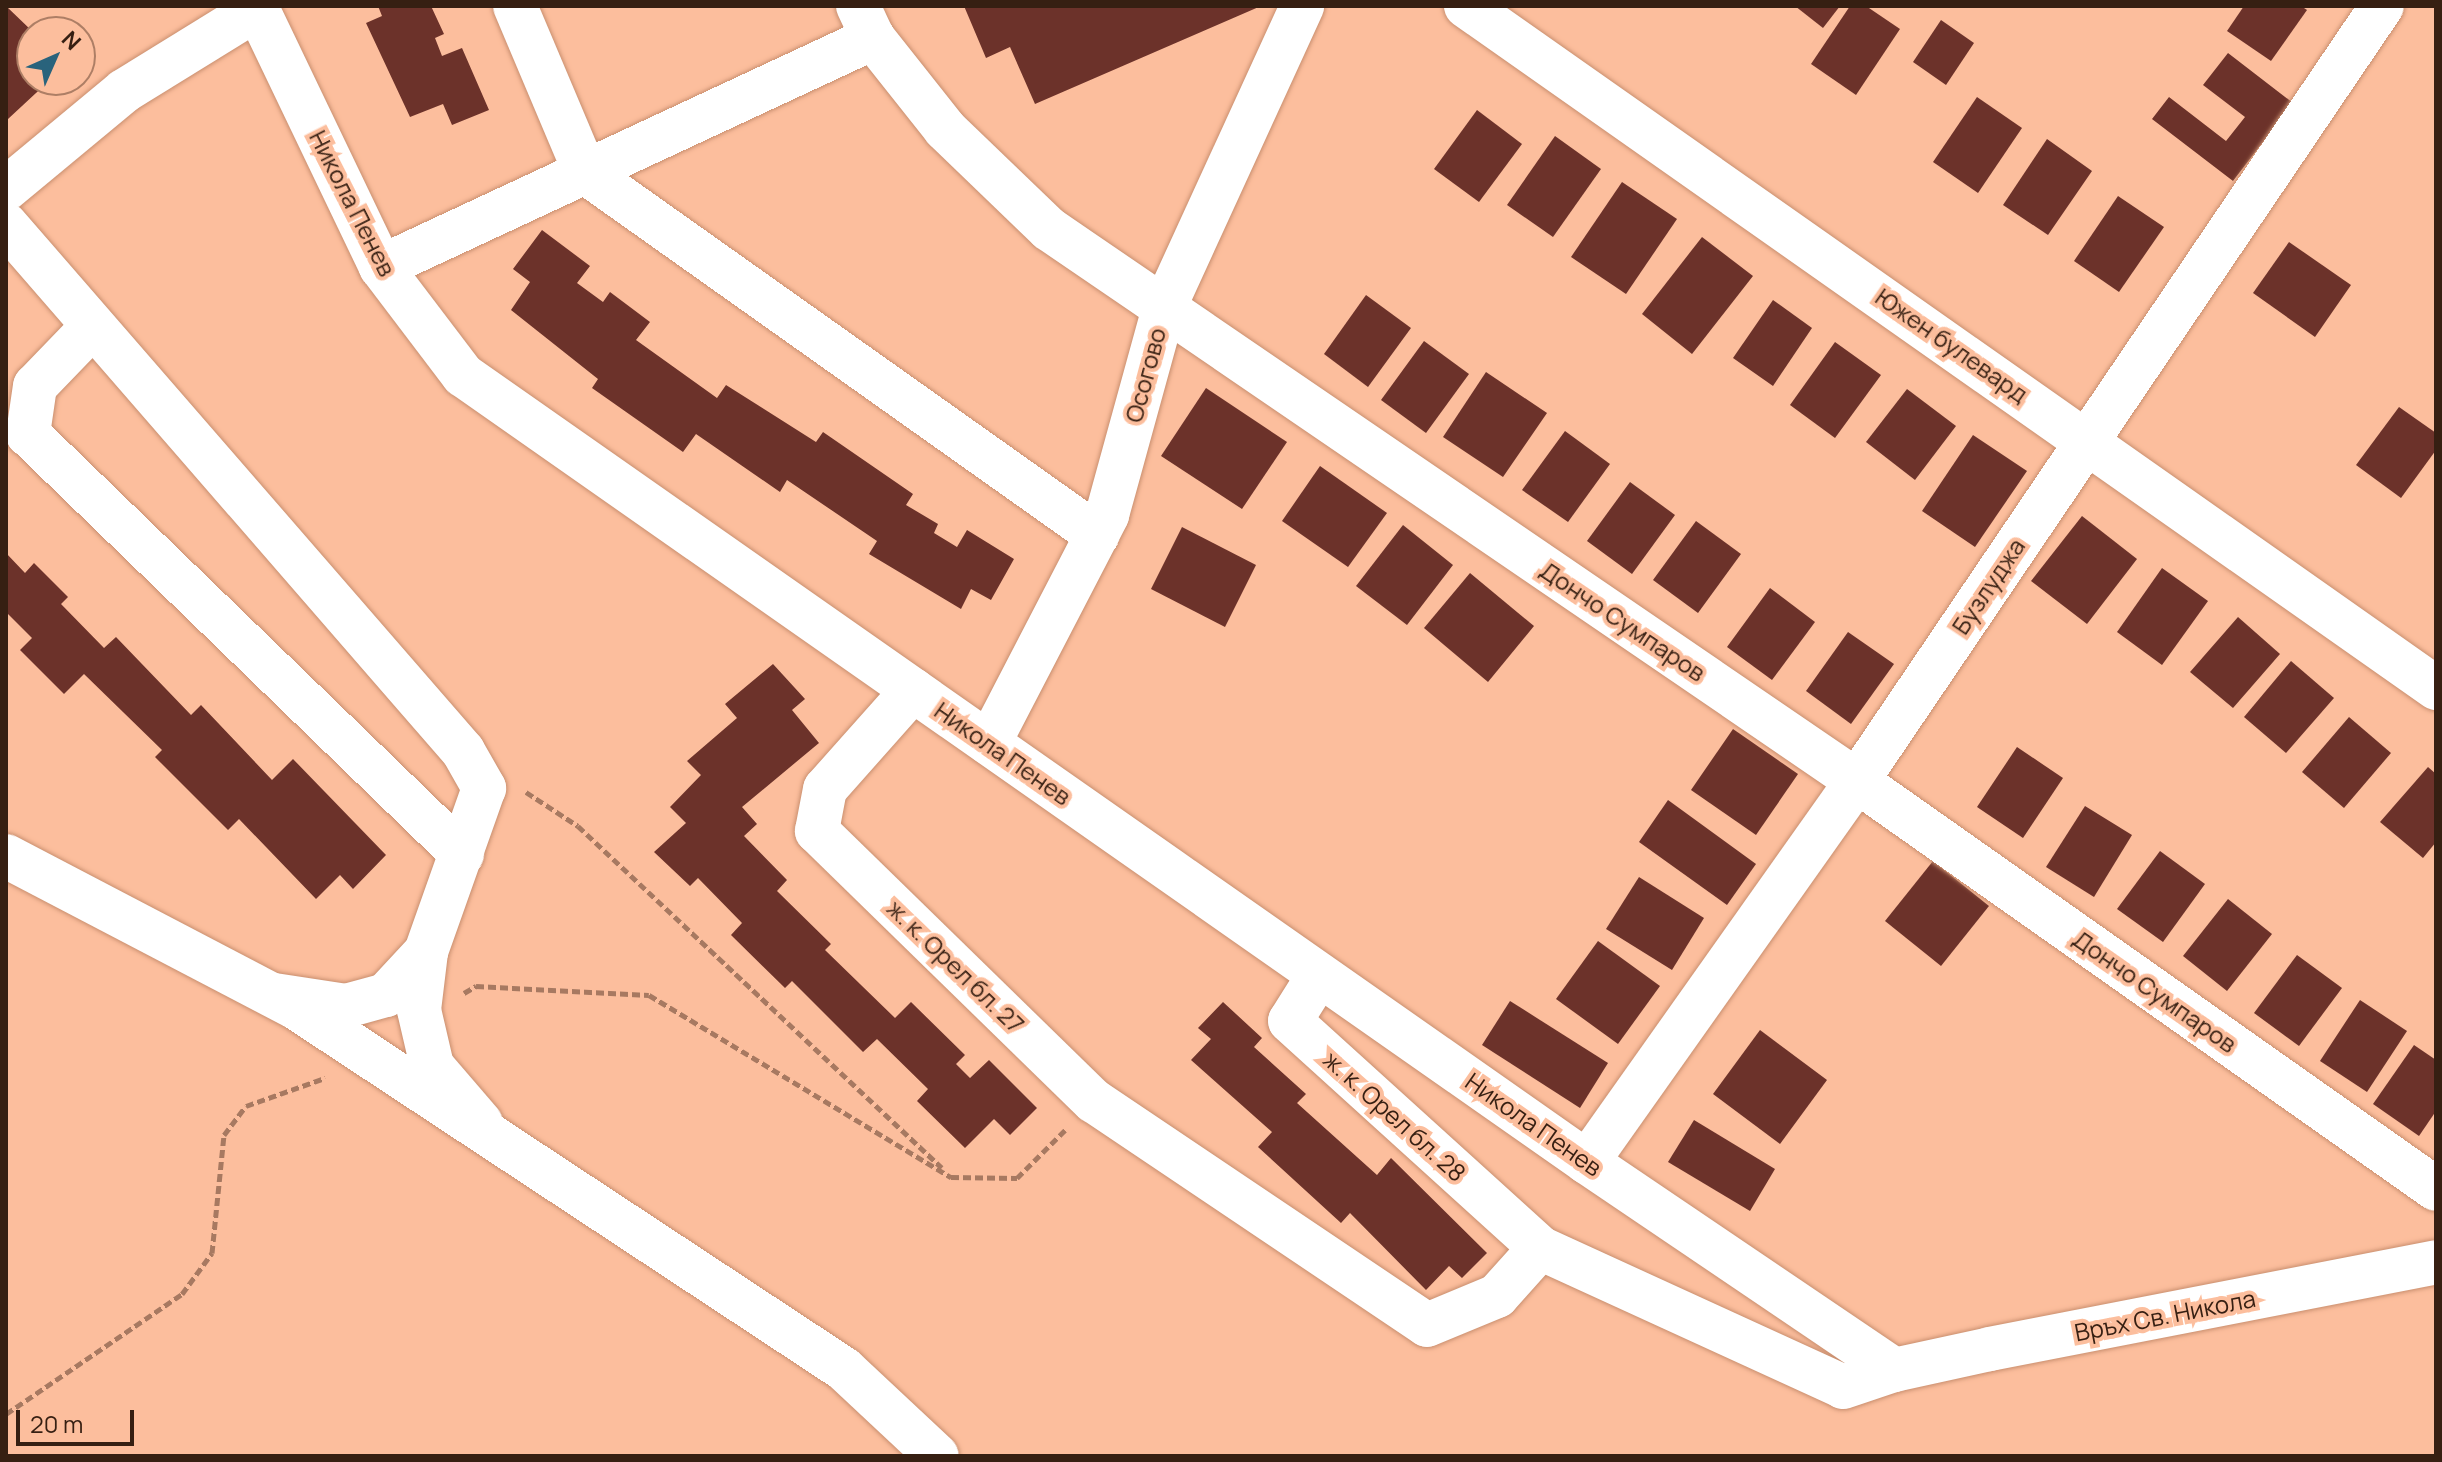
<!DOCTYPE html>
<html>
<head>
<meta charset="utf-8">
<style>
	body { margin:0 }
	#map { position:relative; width:2442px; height:1462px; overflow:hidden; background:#fcbe9d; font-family:Manrope,sans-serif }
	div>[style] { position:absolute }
	.building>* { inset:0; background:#6c322a }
	.path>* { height:5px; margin-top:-2.5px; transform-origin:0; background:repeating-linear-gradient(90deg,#a77961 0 8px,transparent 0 12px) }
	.roads { filter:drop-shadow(0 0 2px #c98f6f) drop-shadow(0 0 2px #c98f6f) }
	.minor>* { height:44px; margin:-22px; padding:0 22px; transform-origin:22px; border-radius:22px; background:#fff }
	.tertiary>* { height:44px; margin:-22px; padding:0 22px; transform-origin:22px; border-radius:22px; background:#fff }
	span { translate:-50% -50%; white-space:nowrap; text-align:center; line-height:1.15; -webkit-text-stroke:8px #fcbe9d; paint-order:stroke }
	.street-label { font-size:24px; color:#361f12 }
	.frame { position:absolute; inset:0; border:8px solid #361f12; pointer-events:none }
	.north { position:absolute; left:16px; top:16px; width:80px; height:80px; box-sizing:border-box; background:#fcbe9d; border:2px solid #ad7e65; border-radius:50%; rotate:45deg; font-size:22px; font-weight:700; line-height:32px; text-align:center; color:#361f12 }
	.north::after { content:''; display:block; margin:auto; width:28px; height:36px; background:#29637c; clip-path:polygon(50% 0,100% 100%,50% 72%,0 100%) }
	.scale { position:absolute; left:16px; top:1410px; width:118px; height:36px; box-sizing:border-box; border:4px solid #361f12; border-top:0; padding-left:10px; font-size:24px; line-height:28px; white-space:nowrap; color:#361f12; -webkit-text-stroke:6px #fcbe9d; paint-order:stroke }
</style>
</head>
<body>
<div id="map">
	<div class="building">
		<div style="clip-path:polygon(6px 6px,32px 31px,32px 80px,50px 80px,8px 119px)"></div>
		<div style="clip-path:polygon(378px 6px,431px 6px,444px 34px,435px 38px,442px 56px,462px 48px,489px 110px,452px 125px,443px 104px,410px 117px,366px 23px,382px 16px)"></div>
		<div style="clip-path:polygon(964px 6px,1261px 6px,1035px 104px,1010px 47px,986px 58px)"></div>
		<div style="clip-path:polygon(1795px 6px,1840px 6px,1823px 28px)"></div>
		<div style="clip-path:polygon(1850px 6px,1866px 6px,1900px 29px,1856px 95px,1811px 64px)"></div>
		<div style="clip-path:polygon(2244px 6px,2301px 6px,2307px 10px,2271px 61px,2227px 31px)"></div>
		<div style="clip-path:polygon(1941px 20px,1974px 43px,1946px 85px,1913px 62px)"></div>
		<div style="clip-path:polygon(2228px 53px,2293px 103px,2233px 181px,2152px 119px,2169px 97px,2226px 141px,2245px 117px,2203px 85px)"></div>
		<div style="clip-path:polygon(1977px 97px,2022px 128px,1978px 193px,1933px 162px)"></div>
		<div style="clip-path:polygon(1477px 110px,1522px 144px,1479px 202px,1434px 169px)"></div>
		<div style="clip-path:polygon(1555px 136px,1601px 169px,1553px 237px,1507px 205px)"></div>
		<div style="clip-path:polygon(2047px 139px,2092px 171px,2048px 235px,2003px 205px)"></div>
		<div style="clip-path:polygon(1622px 182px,1677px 219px,1626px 294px,1571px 257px)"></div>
		<div style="clip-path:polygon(2118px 196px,2164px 227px,2119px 292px,2074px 261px)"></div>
		<div style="clip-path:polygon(542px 230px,590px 266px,577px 283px,603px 302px,610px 292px,650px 322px,636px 340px,717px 398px,726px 385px,816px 442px,823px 432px,913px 494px,906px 505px,938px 524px,934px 533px,957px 547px,967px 530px,1014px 559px,991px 600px,971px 589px,961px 609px,869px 554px,877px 541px,787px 480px,780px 492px,696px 434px,683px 452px,592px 388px,598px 379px,511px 310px,530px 282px,513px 269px)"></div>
		<div style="clip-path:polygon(1702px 237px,1753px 276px,1692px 354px,1642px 314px)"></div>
		<div style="clip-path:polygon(2289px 242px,2351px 285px,2315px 337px,2253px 293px)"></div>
		<div style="clip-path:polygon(1366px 295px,1411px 328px,1368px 387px,1324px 354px)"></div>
		<div style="clip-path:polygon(1773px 300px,1812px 328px,1773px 386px,1733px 358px)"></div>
		<div style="clip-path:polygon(1424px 341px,1469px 374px,1426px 433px,1381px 400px)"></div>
		<div style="clip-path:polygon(1835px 342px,1881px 375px,1835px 438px,1790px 405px)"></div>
		<div style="clip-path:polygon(1486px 372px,1547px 413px,1503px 477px,1443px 437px)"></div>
		<div style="clip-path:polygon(1206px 388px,1287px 442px,1242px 509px,1161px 456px)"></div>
		<div style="clip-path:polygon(1907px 389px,1956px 426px,1915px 480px,1866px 442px)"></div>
		<div style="clip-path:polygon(2399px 407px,2436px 433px,2436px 450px,2401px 498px,2356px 465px)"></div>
		<div style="clip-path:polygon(1565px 431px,1610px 464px,1568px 522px,1522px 490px)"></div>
		<div style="clip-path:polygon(1973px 435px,2027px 471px,1975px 547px,1922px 511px)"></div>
		<div style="clip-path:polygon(1320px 466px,1387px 513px,1348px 567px,1282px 521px)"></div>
		<div style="clip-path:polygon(1630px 482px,1675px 515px,1632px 574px,1587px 541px)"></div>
		<div style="clip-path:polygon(2082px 516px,2137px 559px,2087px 624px,2031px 581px)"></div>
		<div style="clip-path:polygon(1696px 521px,1741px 554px,1698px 613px,1653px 580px)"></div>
		<div style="clip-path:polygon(1403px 525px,1453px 565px,1407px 625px,1356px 586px)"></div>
		<div style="clip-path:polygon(1182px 527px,1256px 565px,1225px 627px,1151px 589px)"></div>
		<div style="clip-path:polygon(6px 553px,25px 573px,34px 563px,68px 597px,61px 604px,104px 648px,116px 637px,191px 715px,201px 705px,272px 780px,293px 759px,386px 855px,353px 889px,340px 875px,316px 899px,239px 819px,228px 830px,155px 757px,162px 750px,84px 674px,64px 694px,20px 650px,32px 638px,6px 612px)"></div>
		<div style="clip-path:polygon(2162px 568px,2208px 601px,2162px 665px,2117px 632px)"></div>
		<div style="clip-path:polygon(1470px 573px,1534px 626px,1488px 682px,1424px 628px)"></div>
		<div style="clip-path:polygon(1770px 588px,1815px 622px,1772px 680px,1727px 647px)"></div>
		<div style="clip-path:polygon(2238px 617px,2280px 654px,2233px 708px,2190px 672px)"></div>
		<div style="clip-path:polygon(1848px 632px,1894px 664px,1851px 724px,1806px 691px)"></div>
		<div style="clip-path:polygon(2291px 661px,2334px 698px,2286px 753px,2244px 717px)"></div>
		<div style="clip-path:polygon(773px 664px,805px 699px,792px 710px,819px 743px,742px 807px,757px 824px,744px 836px,787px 880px,777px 891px,831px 944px,825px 950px,895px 1018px,911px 1002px,965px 1055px,956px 1064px,970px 1078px,989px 1060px,1037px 1108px,1010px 1135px,994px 1119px,965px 1148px,917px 1101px,928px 1089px,877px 1039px,863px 1052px,792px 981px,785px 988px,731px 935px,742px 923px,698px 878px,690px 886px,654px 852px,686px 823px,670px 807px,701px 775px,687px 761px,737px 718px,725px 704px)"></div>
		<div style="clip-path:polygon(2349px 717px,2391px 753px,2344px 808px,2302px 772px)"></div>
		<div style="clip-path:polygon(1733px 729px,1798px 774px,1756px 835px,1691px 790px)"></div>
		<div style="clip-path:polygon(2017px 747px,2063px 778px,2023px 838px,1977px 807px)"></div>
		<div style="clip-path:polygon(2428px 767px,2436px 774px,2436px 842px,2423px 858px,2380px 822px)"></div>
		<div style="clip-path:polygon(1668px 800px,1756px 864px,1727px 905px,1639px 842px)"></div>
		<div style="clip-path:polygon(2085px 806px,2132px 835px,2094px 897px,2046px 867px)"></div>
		<div style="clip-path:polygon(2160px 851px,2205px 884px,2163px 942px,2117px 909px)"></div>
		<div style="clip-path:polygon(1933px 861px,1989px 906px,1941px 966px,1885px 921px)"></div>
		<div style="clip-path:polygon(1639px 877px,1704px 918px,1672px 970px,1606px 929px)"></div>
		<div style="clip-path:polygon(2228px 899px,2272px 934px,2227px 991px,2183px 956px)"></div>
		<div style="clip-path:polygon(1598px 941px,1660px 986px,1618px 1044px,1556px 999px)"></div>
		<div style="clip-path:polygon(2297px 955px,2342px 988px,2299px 1046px,2254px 1013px)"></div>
		<div style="clip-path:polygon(2360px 1000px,2407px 1031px,2367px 1092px,2320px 1061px)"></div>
		<div style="clip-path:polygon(1510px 1001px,1608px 1063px,1580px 1108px,1482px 1045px)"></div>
		<div style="clip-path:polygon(1223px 1002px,1262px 1038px,1254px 1047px,1306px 1094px,1297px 1103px,1377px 1175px,1391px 1158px,1487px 1253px,1462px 1278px,1449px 1266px,1426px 1290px,1350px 1213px,1341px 1223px,1258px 1147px,1272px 1132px,1191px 1060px,1211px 1039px,1198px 1028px)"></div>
		<div style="clip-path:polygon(1760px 1030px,1827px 1080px,1780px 1144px,1713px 1094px)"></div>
		<div style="clip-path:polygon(2414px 1045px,2436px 1060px,2436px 1111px,2419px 1136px,2373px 1104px)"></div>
		<div style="clip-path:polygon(1694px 1120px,1775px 1169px,1750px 1211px,1668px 1162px)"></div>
	</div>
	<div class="path">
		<div style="left:526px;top:792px;width:62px;rotate:33.2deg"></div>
		<div style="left:578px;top:826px;width:499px;rotate:43.2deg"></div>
		<div style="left:464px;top:993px;width:14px;rotate:-30deg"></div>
		<div style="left:476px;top:986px;width:173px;rotate:3deg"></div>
		<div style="left:649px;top:995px;width:353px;rotate:31.1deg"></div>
		<div style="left:951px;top:1177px;width:66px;rotate:0.9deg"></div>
		<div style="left:1017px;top:1178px;width:68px;rotate:-45deg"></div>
		<div style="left:6px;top:1414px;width:213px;rotate:-34.3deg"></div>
		<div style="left:182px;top:1294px;width:51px;rotate:-53.8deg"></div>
		<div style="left:212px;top:1253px;width:119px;rotate:-84.2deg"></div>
		<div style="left:224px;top:1135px;width:36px;rotate:-53deg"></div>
		<div style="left:246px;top:1106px;width:84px;rotate:-19.5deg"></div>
	</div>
	<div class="roads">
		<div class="minor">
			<div style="left:256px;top:6px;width:289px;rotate:64.4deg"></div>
			<div style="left:381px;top:267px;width:136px;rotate:52.8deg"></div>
			<div style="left:463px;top:375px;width:1372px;rotate:35deg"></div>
			<div style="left:1587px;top:1162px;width:371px;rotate:34.1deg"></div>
			<div style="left:515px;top:6px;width:180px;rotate:67.1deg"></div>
			<div style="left:585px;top:172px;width:628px;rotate:35.34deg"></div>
			<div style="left:858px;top:6px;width:35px;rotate:65deg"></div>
			<div style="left:873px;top:38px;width:116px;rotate:51.6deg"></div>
			<div style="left:945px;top:129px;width:144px;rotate:43.9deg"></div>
			<div style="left:1049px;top:229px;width:979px;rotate:34.34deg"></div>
			<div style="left:1857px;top:781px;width:708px;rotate:35.17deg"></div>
			<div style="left:1466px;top:6px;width:1186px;rotate:35.11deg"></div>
			<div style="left:6px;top:189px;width:153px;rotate:-39.7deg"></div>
			<div style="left:124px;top:91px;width:156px;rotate:-31.7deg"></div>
			<div style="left:6px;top:225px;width:697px;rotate:49.02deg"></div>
			<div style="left:463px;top:751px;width:43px;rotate:60.4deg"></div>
			<div style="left:484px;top:788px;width:174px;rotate:109.5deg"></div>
			<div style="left:381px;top:267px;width:543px;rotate:-24.96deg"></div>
			<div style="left:93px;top:326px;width:83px;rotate:134deg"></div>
			<div style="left:35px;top:386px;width:49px;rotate:98.3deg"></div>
			<div style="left:28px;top:434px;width:604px;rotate:44.06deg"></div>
			<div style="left:913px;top:690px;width:132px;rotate:131.6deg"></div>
			<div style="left:825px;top:789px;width:43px;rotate:100.8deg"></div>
			<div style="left:817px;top:831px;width:387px;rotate:44.3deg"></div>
			<div style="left:1094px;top:1101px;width:401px;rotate:33.9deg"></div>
			<div style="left:1427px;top:1325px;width:76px;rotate:-22.5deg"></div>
			<div style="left:1497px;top:1296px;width:64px;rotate:-48.1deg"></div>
			<div style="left:989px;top:743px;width:257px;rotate:-62.6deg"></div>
			<div style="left:1107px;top:515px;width:215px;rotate:-74.6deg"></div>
			<div style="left:1164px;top:308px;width:332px;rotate:-65.4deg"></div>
			<div style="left:1319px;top:975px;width:54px;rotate:122.2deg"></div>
			<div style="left:1290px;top:1021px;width:338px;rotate:42.2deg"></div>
			<div style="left:1540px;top:1248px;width:333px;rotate:24.6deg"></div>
			<div style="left:1843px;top:1387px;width:54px;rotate:-18.4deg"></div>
			<div style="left:1894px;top:1370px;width:98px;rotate:-12.3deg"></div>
			<div style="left:1990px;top:1349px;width:454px;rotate:-11deg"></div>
			<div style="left:274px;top:995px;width:73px;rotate:8.7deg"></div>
			<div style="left:346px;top:1006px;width:41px;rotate:-15.4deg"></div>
			<div style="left:386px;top:995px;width:59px;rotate:-47.1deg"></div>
			<div style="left:426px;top:952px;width:58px;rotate:96.9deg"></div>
			<div style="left:419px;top:1010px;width:57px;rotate:76.9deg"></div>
			<div style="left:432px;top:1066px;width:75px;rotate:49.3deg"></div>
		</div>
		<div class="tertiary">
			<div style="left:6px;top:856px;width:326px;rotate:27.6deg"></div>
			<div style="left:295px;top:1007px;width:658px;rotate:33.4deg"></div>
			<div style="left:844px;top:1369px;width:127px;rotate:43.1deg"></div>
			<div style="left:1587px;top:1162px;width:467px;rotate:-54.7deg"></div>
			<div style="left:1857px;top:781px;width:936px;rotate:-55.89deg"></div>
		</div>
	</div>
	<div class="street-label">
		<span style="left:353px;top:203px;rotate:63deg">Никола Пенев</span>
		<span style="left:1952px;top:345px;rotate:35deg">Южен булевард</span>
		<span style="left:1145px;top:375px;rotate:-75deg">Осогово</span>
		<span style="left:1988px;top:586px;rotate:-56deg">Бузлуджа</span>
		<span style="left:1623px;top:621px;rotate:34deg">Дончо Сумпаров</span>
		<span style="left:1003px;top:753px;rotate:35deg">Никола Пенев</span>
		<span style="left:956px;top:966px;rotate:44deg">ж. к. Орел бл. 27</span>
		<span style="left:2155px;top:991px;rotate:35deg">Дончо Сумпаров</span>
		<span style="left:1395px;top:1116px;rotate:42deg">ж. к. Орел бл. 28</span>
		<span style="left:1534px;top:1124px;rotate:35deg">Никола Пенев</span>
		<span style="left:2165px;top:1315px;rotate:-11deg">Връх Св. Никола</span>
	</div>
	<div class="frame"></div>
	<div class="north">N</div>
	<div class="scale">20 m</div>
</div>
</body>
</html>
